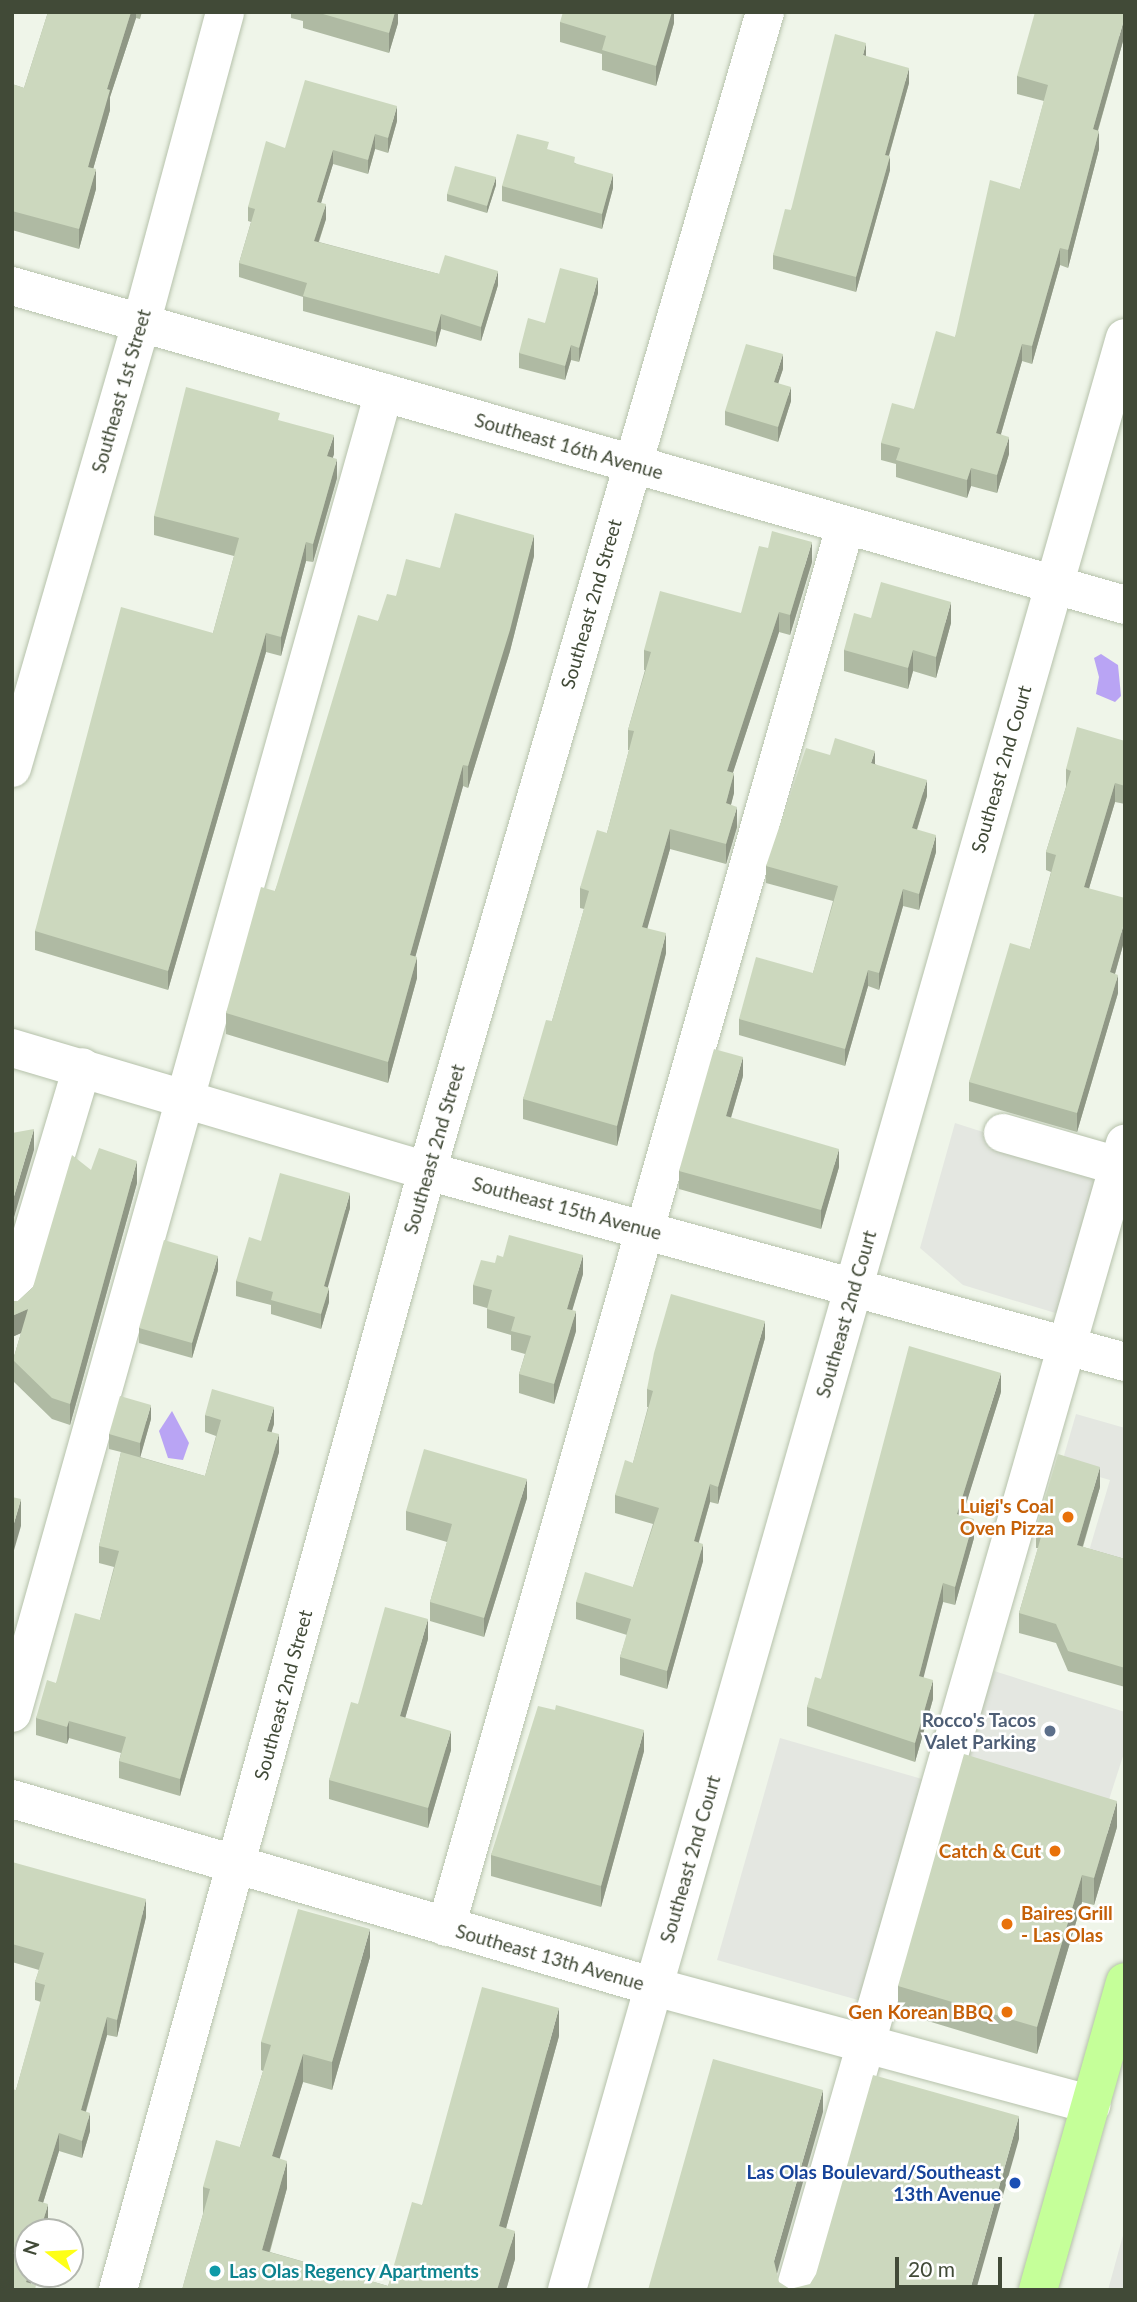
<!DOCTYPE html>
<html>
<head>
<meta charset="utf-8">
<style>
	body { margin:0 }
	#map { position:relative; width:1137px; height:2302px; overflow:hidden; background:#eff5e9; font-family:Lato,sans-serif }
	div>[style] { position:absolute }
	.parking>* { inset:0; background:#e4e7e1 }
	.water>* { inset:0; background:#b9a4f4 }
	.roads { filter:drop-shadow(0 0 2px #b6c2ab) drop-shadow(0 0 2px #b6c2ab) }
	.minor>* { height:38px; margin:-19px; padding:0 19px; transform-origin:19px; border-radius:19px; background:#fff }
	.major>* { height:38px; margin:-19px; padding:0 19px; transform-origin:19px; border-radius:19px; background:#c5ff99 }
	.wall>* { inset:0; background:#afbaa3 }
	.shaded-wall>* { inset:0; background:#8f9785 }
	.building>* { inset:0; background:#ccd8be }
	.dots>* { width:19px; height:19px; translate:-50% -50%; box-sizing:border-box; border:4px solid #fff; border-radius:50% }
	span { translate:-50% -50%; white-space:nowrap; text-align:center; line-height:1.15; -webkit-text-stroke:5px #fff; paint-order:stroke }
	.street-label { font-size:19px; color:#414a37 }
	.food-label { font-size:19px; color:#c56008; font-weight:700 }
	.right { translate:-100% -50%; text-align:right }
	.left { translate:0 -50%; text-align:left }
	.service-label { font-size:19px; color:#4e5e75; font-weight:700 }
	.transit-label { font-size:19px; color:#164399; font-weight:700 }
	.culture-label { font-size:19px; color:#0d838f; font-weight:700 }
	.frame { position:absolute; inset:0; border:14px solid #414a37; pointer-events:none }
	.north { position:absolute; left:14px; top:2218px; width:70px; height:70px; box-sizing:border-box; background:#fff; border:2px solid #b3b7af; border-radius:50%; rotate:287deg; font-size:19px; font-weight:700; line-height:28px; text-align:center; color:#414a37 }
	.north::after { content:''; display:block; margin:auto; width:24px; height:32px; background:#feff17; clip-path:polygon(50% 0,100% 100%,50% 72%,0 100%) }
	.scale { position:absolute; left:895px; top:2257px; width:107px; height:32px; box-sizing:border-box; border:4px solid #414a37; border-top:0; padding-left:9px; font-size:21px; line-height:24px; white-space:nowrap; color:#414a37; -webkit-text-stroke:5px #fff; paint-order:stroke }
</style>
</head>
<body>
<div id="map">
	<div class="parking">
		<div style="clip-path:polygon(955px 1123px,1105px 1171px,1062px 1315px,963px 1285px,920px 1248px)"></div>
		<div style="clip-path:polygon(1076px 1414px,1125px 1428px,1125px 1562px,1089px 1551px,1110px 1480px,1061px 1466px)"></div>
		<div style="clip-path:polygon(994px 1671px,1125px 1712px,1125px 1750px,1105px 1812px,963px 1768px)"></div>
		<div style="clip-path:polygon(780px 1738px,929px 1781px,865px 2002px,717px 1960px)"></div>
		<div style="clip-path:polygon(1125px 2228px,1125px 2290px,1108px 2290px)"></div>
	</div>
	<div class="water">
		<div style="clip-path:polygon(1101px 654px,1118px 665px,1121px 696px,1115px 702px,1096px 694px,1099px 677px,1094px 658px)"></div>
		<div style="clip-path:polygon(172px 1411px,189px 1443px,183px 1460px,168px 1458px,159px 1431px)"></div>
	</div>
	<div class="roads">
		<div class="minor">
			<div style="left:12px;top:286px;width:1158px;rotate:15.99deg"></div>
			<div style="left:12px;top:768px;width:462px;rotate:-73.8deg"></div>
			<div style="left:141px;top:324px;width:323px;rotate:-74.9deg"></div>
			<div style="left:12px;top:1048px;width:433px;rotate:16.5deg"></div>
			<div style="left:427px;top:1171px;width:724px;rotate:15.3deg"></div>
			<div style="left:1003px;top:1133px;width:120px;rotate:16deg"></div>
			<div style="left:12px;top:1301px;width:244px;rotate:-73.3deg"></div>
			<div style="left:12px;top:1713px;width:1372px;rotate:-74.27deg"></div>
			<div style="left:12px;top:1799px;width:670px;rotate:16.3deg"></div>
			<div style="left:655px;top:1987px;width:452px;rotate:15.1deg"></div>
			<div style="left:446px;top:1927px;width:1456px;rotate:-74.09deg"></div>
			<div style="left:118px;top:2290px;width:1161px;rotate:-74.56deg"></div>
			<div style="left:427px;top:1171px;width:1207px;rotate:-73.74deg"></div>
			<div style="left:567px;top:2290px;width:2030px;rotate:-74.05deg"></div>
			<div style="left:795px;top:2290px;width:1193px;rotate:-73.94deg"></div>
		</div>
		<div class="major">
			<div style="left:1038px;top:2290px;width:320px;rotate:-74.2deg"></div>
		</div>
	</div>
	<div class="wall">
		<div style="clip-path:polygon(48px 12px,142px 12px,140px 19px,136px 18px,110px 97px,110px 110px,93px 169px,96px 189px,79px 249px,12px 230px,12px 84px,24px 88px)"></div>
		<div style="clip-path:polygon(291px 12px,398px 12px,398px 23px,389px 53px,303px 28px,303px 21px,291px 18px)"></div>
		<div style="clip-path:polygon(674px 12px,674px 23px,656px 86px,602px 70px,602px 54px,560px 42px,560px 22px)"></div>
		<div style="clip-path:polygon(1125px 34px,1098px 131px,1099px 149px,1068px 268px,1060px 265px,1032px 364px,1022px 361px,1001px 434px,1009px 454px,997px 493px,971px 486px,967px 498px,896px 477px,896px 464px,881px 460px,881px 443px,914px 409px,955px 337px,1020px 189px,1044px 101px,1017px 94px,1017px 76px)"></div>
		<div style="clip-path:polygon(866px 56px,909px 83px,889px 156px,890px 170px,856px 292px,773px 269px,773px 255px,791px 210px)"></div>
		<div style="clip-path:polygon(397px 121px,388px 153px,375px 149px,368px 174px,333px 164px,321px 203px,326px 219px,319px 242px,439px 274px,498px 285px,481px 341px,441px 329px,436px 347px,303px 311px,303px 297px,239px 277px,239px 263px,251px 222px,248px 221px,248px 207px,285px 148px)"></div>
		<div style="clip-path:polygon(549px 150px,575px 163px,613px 188px,602px 229px,502px 201px,502px 186px)"></div>
		<div style="clip-path:polygon(496px 185px,487px 213px,447px 201px,447px 194px)"></div>
		<div style="clip-path:polygon(598px 293px,579px 362px,571px 360px,565px 380px,519px 368px,519px 353px,545px 323px)"></div>
		<div style="clip-path:polygon(783px 369px,778px 383px,791px 401px,778px 442px,725px 425px,725px 411px)"></div>
		<div style="clip-path:polygon(280px 421px,334px 454px,333px 457px,337px 478px,313px 562px,306px 561px,281px 656px,266px 652px,168px 990px,35px 950px,35px 931px,213px 633px,234px 556px,154px 535px,154px 516px)"></div>
		<div style="clip-path:polygon(534px 556px,510px 651px,468px 788px,463px 786px,415px 957px,417px 978px,388px 1083px,226px 1034px,226px 1013px,275px 891px,378px 621px,396px 596px,440px 568px)"></div>
		<div style="clip-path:polygon(812px 562px,790px 635px,779px 632px,733px 772px,734px 793px,731px 805px,737px 827px,726px 864px,670px 849px,647px 928px,666px 953px,617px 1146px,523px 1119px,523px 1099px,552px 1021px,584px 909px,580px 908px,580px 888px,607px 833px,629px 750px,628px 750px,628px 730px,645px 670px,644px 670px,644px 650px,741px 613px)"></div>
		<div style="clip-path:polygon(871px 618px,951px 623px,936px 678px,913px 671px,908px 689px,844px 671px,844px 650px)"></div>
		<div style="clip-path:polygon(1125px 741px,1125px 804px,1115px 802px,1089px 888px,1125px 938px,1115px 974px,1118px 993px,1077px 1132px,969px 1101px,969px 1082px,1030px 949px,1051px 872px,1046px 870px,1046px 852px,1066px 787px,1066px 769px)"></div>
		<div style="clip-path:polygon(830px 755px,875px 764px,927px 796px,917px 830px,936px 852px,919px 910px,903px 906px,879px 990px,868px 986px,845px 1066px,739px 1035px,739px 1019px,813px 973px,833px 901px,766px 883px,766px 866px)"></div>
		<div style="clip-path:polygon(743px 1076px,731px 1118px,839px 1167px,821px 1229px,679px 1189px,679px 1171px)"></div>
		<div style="clip-path:polygon(91px 1170px,137px 1183px,70px 1425px,52px 1419px,13px 1381px,13px 1360px,21px 1333px,12px 1337px,12px 1301px,18px 1301px,33px 1287px)"></div>
		<div style="clip-path:polygon(350px 1208px,327px 1287px,329px 1302px,321px 1329px,271px 1314px,271px 1305px,236px 1296px,236px 1281px,261px 1241px)"></div>
		<div style="clip-path:polygon(495px 1263px,583px 1274px,572px 1310px,576px 1331px,554px 1404px,519px 1393px,519px 1374px,525px 1354px,511px 1350px,511px 1335px,487px 1328px,487px 1308px,473px 1304px,473px 1285px)"></div>
		<div style="clip-path:polygon(218px 1270px,192px 1358px,139px 1343px,139px 1328px)"></div>
		<div style="clip-path:polygon(765px 1338px,718px 1504px,710px 1502px,699px 1542px,703px 1561px,667px 1689px,620px 1675px,620px 1657px,627px 1635px,576px 1619px,576px 1602px,633px 1587px,653px 1524px,615px 1513px,615px 1495px,633px 1463px,648px 1407px,647px 1407px,647px 1389px)"></div>
		<div style="clip-path:polygon(1001px 1392px,962px 1516px,974px 1538px,955px 1605px,943px 1602px,923px 1677px,933px 1699px,915px 1762px,807px 1726px,807px 1707px,821px 1679px)"></div>
		<div style="clip-path:polygon(205px 1415px,274px 1424px,271px 1432px,279px 1452px,180px 1796px,119px 1778px,119px 1761px,121px 1753px,69px 1738px,67px 1744px,36px 1735px,36px 1718px,56px 1683px,100px 1620px,114px 1567px,99px 1563px,99px 1546px,121px 1452px,109px 1449px,109px 1434px,151px 1419px,140px 1457px,205px 1476px,216px 1436px,205px 1432px)"></div>
		<div style="clip-path:polygon(1100px 1487px,1083px 1547px,1125px 1559px,1125px 1687px,1068px 1671px,1056px 1643px,1019px 1633px,1019px 1613px,1038px 1548px,1036px 1548px,1036px 1528px)"></div>
		<div style="clip-path:polygon(527px 1498px,484px 1637px,430px 1621px,430px 1602px,447px 1542px,406px 1530px,406px 1511px)"></div>
		<div style="clip-path:polygon(428px 1639px,405px 1718px,451px 1750px,428px 1828px,329px 1799px,329px 1780px,358px 1704px)"></div>
		<div style="clip-path:polygon(555px 1710px,644px 1751px,601px 1907px,491px 1876px,491px 1855px)"></div>
		<div style="clip-path:polygon(1117px 1827px,1094px 1905px,1082px 1902px,1037px 2054px,898px 2012px,898px 1986px)"></div>
		<div style="clip-path:polygon(12px 1862px,146px 1917px,117px 2037px,107px 2035px,86px 2112px,90px 2131px,82px 2158px,59px 2151px,43px 2203px,48px 2222px,45px 2232px,28px 2232px,28px 2274px,34px 2274px,31px 2284px,36px 2290px,12px 2290px,16px 2090px,41px 2002px,35px 2000px,35px 1982px,39px 1970px,12px 1962px)"></div>
		<div style="clip-path:polygon(370px 1957px,332px 2090px,303px 2082px,279px 2158px,287px 2188px,270px 2252px,388px 2286px,422px 2205px,559px 2036px,506px 2228px,515px 2259px,506px 2290px,182px 2290px,203px 2214px,203px 2187px,240px 2147px,263px 2071px,261px 2070px,261px 2042px)"></div>
	</div>
	<div class="shaded-wall">
		<div style="clip-path:polygon(131px 12px,136px 12px,136px 18px,110px 97px,110px 110px,88px 187px,88px 167px,107px 89px)"></div>
		<div style="clip-path:polygon(395px 12px,398px 12px,398px 23px,389px 53px,389px 33px)"></div>
		<div style="clip-path:polygon(670px 12px,674px 12px,674px 23px,656px 86px,656px 66px)"></div>
		<div style="clip-path:polygon(1125px 16px,1125px 34px,1093px 147px,1093px 129px)"></div>
		<div style="clip-path:polygon(866px 43px,866px 57px,863px 55px)"></div>
		<div style="clip-path:polygon(909px 68px,909px 83px,885px 169px,885px 155px)"></div>
		<div style="clip-path:polygon(397px 106px,397px 121px,388px 153px,388px 138px)"></div>
		<div style="clip-path:polygon(1099px 131px,1099px 149px,1068px 268px,1068px 250px)"></div>
		<div style="clip-path:polygon(375px 134px,375px 149px,368px 174px,368px 160px)"></div>
		<div style="clip-path:polygon(333px 150px,333px 164px,317px 216px,317px 202px)"></div>
		<div style="clip-path:polygon(890px 156px,890px 170px,856px 292px,856px 277px)"></div>
		<div style="clip-path:polygon(96px 169px,96px 189px,79px 249px,79px 229px)"></div>
		<div style="clip-path:polygon(613px 174px,613px 188px,602px 229px,602px 214px)"></div>
		<div style="clip-path:polygon(496px 177px,496px 185px,487px 213px,487px 206px)"></div>
		<div style="clip-path:polygon(326px 204px,326px 219px,314px 255px,314px 241px)"></div>
		<div style="clip-path:polygon(1060px 248px,1060px 265px,1032px 364px,1032px 346px)"></div>
		<div style="clip-path:polygon(498px 271px,498px 285px,481px 341px,481px 327px)"></div>
		<div style="clip-path:polygon(598px 278px,598px 293px,579px 362px,579px 348px)"></div>
		<div style="clip-path:polygon(441px 314px,441px 329px,436px 347px,436px 332px)"></div>
		<div style="clip-path:polygon(1022px 344px,1022px 361px,996px 451px,996px 433px)"></div>
		<div style="clip-path:polygon(571px 345px,571px 360px,565px 380px,565px 366px)"></div>
		<div style="clip-path:polygon(783px 354px,783px 369px,774px 396px,774px 382px)"></div>
		<div style="clip-path:polygon(791px 387px,791px 401px,778px 442px,778px 427px)"></div>
		<div style="clip-path:polygon(334px 435px,334px 454px,327px 475px,327px 456px)"></div>
		<div style="clip-path:polygon(1009px 437px,1009px 454px,997px 493px,997px 475px)"></div>
		<div style="clip-path:polygon(337px 459px,337px 478px,313px 562px,313px 544px)"></div>
		<div style="clip-path:polygon(971px 468px,971px 486px,967px 498px,967px 480px)"></div>
		<div style="clip-path:polygon(534px 535px,534px 556px,510px 651px,468px 788px,468px 766px)"></div>
		<div style="clip-path:polygon(306px 542px,306px 561px,281px 656px,281px 637px)"></div>
		<div style="clip-path:polygon(812px 542px,812px 562px,790px 635px,790px 615px)"></div>
		<div style="clip-path:polygon(951px 602px,951px 623px,936px 678px,936px 657px)"></div>
		<div style="clip-path:polygon(779px 612px,779px 632px,727px 791px,727px 771px)"></div>
		<div style="clip-path:polygon(266px 633px,266px 652px,168px 990px,168px 971px)"></div>
		<div style="clip-path:polygon(913px 650px,913px 671px,908px 689px,908px 668px)"></div>
		<div style="clip-path:polygon(875px 751px,875px 767px,871px 763px)"></div>
		<div style="clip-path:polygon(463px 765px,463px 786px,410px 976px,410px 955px)"></div>
		<div style="clip-path:polygon(734px 773px,734px 793px,726px 823px,726px 803px)"></div>
		<div style="clip-path:polygon(927px 780px,927px 796px,912px 845px,912px 828px)"></div>
		<div style="clip-path:polygon(1115px 783px,1115px 802px,1084px 905px,1084px 887px)"></div>
		<div style="clip-path:polygon(737px 807px,737px 827px,726px 864px,726px 844px)"></div>
		<div style="clip-path:polygon(670px 829px,670px 849px,642px 947px,642px 927px)"></div>
		<div style="clip-path:polygon(936px 835px,936px 852px,919px 910px,919px 894px)"></div>
		<div style="clip-path:polygon(903px 889px,903px 906px,879px 990px,879px 973px)"></div>
		<div style="clip-path:polygon(1125px 920px,1125px 938px,1110px 991px,1110px 972px)"></div>
		<div style="clip-path:polygon(666px 933px,666px 953px,617px 1146px,617px 1126px)"></div>
		<div style="clip-path:polygon(417px 957px,417px 978px,388px 1083px,388px 1062px)"></div>
		<div style="clip-path:polygon(868px 970px,868px 986px,845px 1066px,845px 1049px)"></div>
		<div style="clip-path:polygon(1118px 975px,1118px 993px,1077px 1132px,1077px 1113px)"></div>
		<div style="clip-path:polygon(743px 1057px,743px 1076px,726px 1134px,726px 1116px)"></div>
		<div style="clip-path:polygon(34px 1129px,34px 1150px,12px 1224px,12px 1203px)"></div>
		<div style="clip-path:polygon(839px 1149px,839px 1167px,821px 1229px,821px 1210px)"></div>
		<div style="clip-path:polygon(137px 1161px,137px 1183px,70px 1425px,70px 1404px)"></div>
		<div style="clip-path:polygon(350px 1193px,350px 1208px,324px 1301px,324px 1286px)"></div>
		<div style="clip-path:polygon(583px 1255px,583px 1274px,567px 1328px,567px 1309px)"></div>
		<div style="clip-path:polygon(218px 1256px,218px 1270px,192px 1358px,192px 1343px)"></div>
		<div style="clip-path:polygon(329px 1288px,329px 1302px,321px 1329px,321px 1314px)"></div>
		<div style="clip-path:polygon(28px 1309px,28px 1330px,12px 1337px,12px 1316px)"></div>
		<div style="clip-path:polygon(576px 1311px,576px 1331px,554px 1404px,554px 1384px)"></div>
		<div style="clip-path:polygon(765px 1321px,765px 1338px,718px 1504px,718px 1487px)"></div>
		<div style="clip-path:polygon(1001px 1373px,1001px 1392px,957px 1533px,957px 1514px)"></div>
		<div style="clip-path:polygon(151px 1405px,151px 1419px,140px 1458px,140px 1443px)"></div>
		<div style="clip-path:polygon(274px 1407px,274px 1424px,267px 1448px,267px 1431px)"></div>
		<div style="clip-path:polygon(279px 1434px,279px 1452px,180px 1796px,180px 1779px)"></div>
		<div style="clip-path:polygon(1100px 1467px,1100px 1487px,1077px 1565px,1077px 1545px)"></div>
		<div style="clip-path:polygon(527px 1479px,527px 1498px,484px 1637px,484px 1618px)"></div>
		<div style="clip-path:polygon(710px 1484px,710px 1502px,694px 1558px,694px 1541px)"></div>
		<div style="clip-path:polygon(21px 1499px,21px 1526px,12px 1557px,12px 1530px)"></div>
		<div style="clip-path:polygon(974px 1519px,974px 1538px,955px 1605px,955px 1587px)"></div>
		<div style="clip-path:polygon(703px 1544px,703px 1561px,667px 1689px,667px 1671px)"></div>
		<div style="clip-path:polygon(943px 1583px,943px 1602px,919px 1695px,919px 1676px)"></div>
		<div style="clip-path:polygon(428px 1619px,428px 1639px,400px 1736px,400px 1716px)"></div>
		<div style="clip-path:polygon(933px 1680px,933px 1699px,915px 1762px,915px 1743px)"></div>
		<div style="clip-path:polygon(69px 1721px,69px 1738px,67px 1744px,67px 1727px)"></div>
		<div style="clip-path:polygon(644px 1730px,644px 1751px,601px 1907px,601px 1886px)"></div>
		<div style="clip-path:polygon(451px 1731px,451px 1750px,428px 1828px,428px 1808px)"></div>
		<div style="clip-path:polygon(1117px 1801px,1117px 1827px,1094px 1905px,1094px 1878px)"></div>
		<div style="clip-path:polygon(1082px 1875px,1082px 1902px,1037px 2054px,1037px 2027px)"></div>
		<div style="clip-path:polygon(146px 1899px,146px 1917px,117px 2037px,117px 2020px)"></div>
		<div style="clip-path:polygon(370px 1929px,370px 1957px,332px 2090px,332px 2062px)"></div>
		<div style="clip-path:polygon(559px 2008px,559px 2036px,499px 2254px,499px 2226px)"></div>
		<div style="clip-path:polygon(107px 2017px,107px 2035px,81px 2128px,81px 2110px)"></div>
		<div style="clip-path:polygon(303px 2054px,303px 2082px,272px 2184px,272px 2156px)"></div>
		<div style="clip-path:polygon(823px 2090px,823px 2112px,774px 2284px,774px 2261px)"></div>
		<div style="clip-path:polygon(90px 2113px,90px 2131px,82px 2158px,82px 2141px)"></div>
		<div style="clip-path:polygon(1019px 2116px,1019px 2139px,976px 2290px,970px 2290px)"></div>
		<div style="clip-path:polygon(59px 2133px,59px 2151px,38px 2219px,38px 2201px)"></div>
		<div style="clip-path:polygon(287px 2161px,287px 2188px,262px 2278px,262px 2250px)"></div>
		<div style="clip-path:polygon(48px 2204px,48px 2222px,45px 2232px,40px 2232px)"></div>
		<div style="clip-path:polygon(515px 2231px,515px 2259px,506px 2290px,497px 2290px)"></div>
		<div style="clip-path:polygon(29px 2274px,34px 2274px,29px 2290px,26px 2282px)"></div>
	</div>
	<div class="building">
		<div style="clip-path:polygon(48px 12px,131px 12px,107px 89px,110px 90px,88px 167px,96px 169px,79px 229px,12px 211px,12px 84px,24px 88px)"></div>
		<div style="clip-path:polygon(316px 12px,395px 12px,389px 33px)"></div>
		<div style="clip-path:polygon(563px 12px,672px 12px,656px 66px,602px 50px,606px 36px,560px 22px)"></div>
		<div style="clip-path:polygon(1035px 12px,1125px 12px,1125px 16px,1093px 129px,1099px 131px,1068px 250px,1060px 248px,1032px 346px,1022px 344px,996px 433px,1009px 437px,997px 475px,971px 468px,967px 480px,896px 460px,900px 448px,881px 443px,892px 403px,914px 409px,936px 331px,955px 337px,990px 180px,1020px 189px,1048px 85px,1017px 76px)"></div>
		<div style="clip-path:polygon(835px 34px,866px 43px,863px 55px,909px 68px,885px 155px,890px 156px,856px 277px,773px 255px,785px 209px,791px 210px)"></div>
		<div style="clip-path:polygon(305px 80px,397px 106px,388px 138px,375px 134px,368px 160px,333px 150px,317px 202px,326px 204px,314px 241px,439px 274px,445px 255px,498px 271px,481px 327px,441px 314px,436px 332px,303px 296px,307px 283px,239px 263px,255px 209px,248px 207px,266px 141px,285px 148px)"></div>
		<div style="clip-path:polygon(517px 134px,549px 142px,547px 149px,575px 157px,574px 163px,613px 174px,602px 214px,502px 186px)"></div>
		<div style="clip-path:polygon(455px 166px,496px 177px,487px 206px,447px 194px)"></div>
		<div style="clip-path:polygon(560px 268px,598px 278px,579px 348px,571px 345px,565px 366px,519px 353px,528px 318px,545px 323px)"></div>
		<div style="clip-path:polygon(746px 344px,783px 354px,774px 382px,791px 387px,778px 427px,725px 411px)"></div>
		<div style="clip-path:polygon(186px 387px,280px 413px,278px 420px,334px 435px,327px 456px,337px 459px,313px 544px,306px 542px,281px 637px,266px 633px,168px 971px,35px 931px,121px 607px,213px 633px,239px 538px,154px 516px)"></div>
		<div style="clip-path:polygon(455px 513px,534px 535px,510px 630px,468px 766px,463px 765px,410px 955px,417px 957px,388px 1062px,226px 1013px,261px 887px,275px 891px,358px 615px,378px 621px,387px 594px,396px 596px,406px 559px,440px 568px)"></div>
		<div style="clip-path:polygon(772px 531px,812px 542px,790px 615px,779px 612px,727px 771px,734px 773px,726px 803px,737px 807px,726px 844px,670px 829px,642px 927px,666px 933px,617px 1126px,523px 1099px,546px 1020px,552px 1021px,589px 891px,580px 888px,597px 830px,607px 833px,634px 731px,628px 730px,651px 652px,644px 650px,660px 591px,741px 613px,759px 546px,768px 548px)"></div>
		<div style="clip-path:polygon(881px 582px,951px 602px,936px 657px,913px 650px,908px 668px,844px 650px,854px 613px,871px 618px)"></div>
		<div style="clip-path:polygon(1077px 727px,1125px 741px,1125px 786px,1115px 783px,1084px 887px,1125px 898px,1125px 920px,1110px 972px,1118px 975px,1077px 1113px,969px 1082px,1010px 943px,1030px 949px,1056px 855px,1046px 852px,1071px 771px,1066px 769px)"></div>
		<div style="clip-path:polygon(835px 738px,875px 751px,871px 763px,927px 780px,912px 828px,936px 835px,919px 894px,903px 889px,879px 973px,868px 970px,845px 1049px,739px 1019px,756px 957px,813px 973px,838px 886px,766px 866px,806px 748px,830px 755px)"></div>
		<div style="clip-path:polygon(714px 1049px,743px 1057px,726px 1116px,839px 1149px,821px 1210px,679px 1171px)"></div>
		<div style="clip-path:polygon(34px 1129px,12px 1203px,12px 1133px)"></div>
		<div style="clip-path:polygon(99px 1148px,137px 1161px,70px 1404px,52px 1398px,13px 1360px,28px 1309px,12px 1316px,12px 1301px,18px 1301px,33px 1287px,72px 1155px,91px 1170px)"></div>
		<div style="clip-path:polygon(280px 1173px,350px 1193px,324px 1286px,329px 1288px,321px 1314px,271px 1300px,273px 1292px,236px 1281px,249px 1237px,261px 1241px)"></div>
		<div style="clip-path:polygon(509px 1235px,583px 1255px,567px 1309px,576px 1311px,554px 1384px,519px 1374px,531px 1336px,511px 1331px,515px 1317px,487px 1309px,492px 1290px,473px 1285px,481px 1260px,495px 1263px,497px 1255px,503px 1257px)"></div>
		<div style="clip-path:polygon(164px 1240px,218px 1256px,192px 1343px,139px 1328px)"></div>
		<div style="clip-path:polygon(671px 1294px,765px 1321px,718px 1487px,710px 1484px,694px 1541px,703px 1544px,667px 1671px,620px 1657px,631px 1619px,576px 1602px,585px 1572px,633px 1587px,659px 1508px,615px 1495px,625px 1460px,633px 1463px,653px 1391px,647px 1389px,654px 1353px)"></div>
		<div style="clip-path:polygon(909px 1346px,1001px 1373px,957px 1514px,974px 1519px,955px 1587px,943px 1583px,919px 1676px,933px 1680px,915px 1743px,807px 1707px,815px 1677px,821px 1679px)"></div>
		<div style="clip-path:polygon(212px 1389px,274px 1407px,267px 1431px,279px 1434px,180px 1779px,119px 1761px,126px 1737px,69px 1721px,67px 1727px,36px 1718px,47px 1680px,56px 1683px,75px 1613px,100px 1620px,119px 1551px,99px 1546px,121px 1452px,205px 1476px,221px 1420px,205px 1415px)"></div>
		<div style="clip-path:polygon(120px 1396px,151px 1405px,140px 1443px,109px 1434px)"></div>
		<div style="clip-path:polygon(424px 1449px,527px 1479px,484px 1618px,430px 1602px,452px 1524px,406px 1511px)"></div>
		<div style="clip-path:polygon(1058px 1454px,1100px 1467px,1077px 1545px,1125px 1559px,1125px 1668px,1068px 1651px,1056px 1624px,1019px 1613px,1043px 1530px,1036px 1528px)"></div>
		<div style="clip-path:polygon(12px 1497px,21px 1499px,12px 1530px)"></div>
		<div style="clip-path:polygon(385px 1607px,428px 1619px,400px 1716px,451px 1731px,428px 1808px,329px 1780px,351px 1702px,358px 1704px)"></div>
		<div style="clip-path:polygon(556px 1705px,644px 1730px,601px 1886px,491px 1855px,538px 1706px,555px 1710px)"></div>
		<div style="clip-path:polygon(964px 1754px,1117px 1801px,1094px 1878px,1082px 1875px,1037px 2027px,898px 1986px)"></div>
		<div style="clip-path:polygon(12px 1862px,146px 1899px,117px 2020px,107px 2017px,81px 2110px,90px 2113px,82px 2141px,59px 2133px,38px 2201px,48px 2204px,40px 2232px,28px 2232px,29px 2274px,26px 2282px,36px 2285px,35px 2290px,12px 2290px,12px 2089px,16px 2090px,45px 1985px,35px 1982px,44px 1953px,12px 1944px)"></div>
		<div style="clip-path:polygon(298px 1909px,370px 1929px,332px 2062px,303px 2054px,272px 2156px,287px 2161px,262px 2250px,388px 2286px,412px 2202px,422px 2205px,482px 1987px,559px 2008px,499px 2226px,515px 2231px,497px 2290px,182px 2290px,210px 2189px,203px 2187px,216px 2140px,240px 2147px,271px 2045px,261px 2042px)"></div>
		<div style="clip-path:polygon(713px 2059px,823px 2090px,774px 2261px,779px 2282px,790px 2289px,810px 2284px,816px 2274px,873px 2075px,1019px 2116px,970px 2290px,648px 2290px)"></div>
	</div>
	<div class="dots">
		<div style="left:1068px;top:1517px;background:#e8710a"></div>
		<div style="left:1050px;top:1731px;background:#5c6f8a"></div>
		<div style="left:1055px;top:1851px;background:#e8710a"></div>
		<div style="left:1007px;top:1924px;background:#e8710a"></div>
		<div style="left:1007px;top:2012px;background:#e8710a"></div>
		<div style="left:1015px;top:2183px;background:#1a4fb4"></div>
		<div style="left:215px;top:2271px;background:#0f9aa8"></div>
	</div>
	<div class="street-label">
		<span style="left:121px;top:391px;rotate:-74deg">Southeast 1st Street</span>
		<span style="left:569px;top:446px;rotate:16deg">Southeast 16th Avenue</span>
		<span style="left:591px;top:604px;rotate:-74deg">Southeast 2nd Street</span>
		<span style="left:1001px;top:769px;rotate:-74deg">Southeast 2nd Court</span>
		<span style="left:434px;top:1149px;rotate:-74deg">Southeast 2nd Street</span>
		<span style="left:567px;top:1208px;rotate:15deg">Southeast 15th Avenue</span>
		<span style="left:846px;top:1314px;rotate:-74deg">Southeast 2nd Court</span>
		<span style="left:283px;top:1695px;rotate:-75deg">Southeast 2nd Street</span>
		<span style="left:690px;top:1859px;rotate:-74deg">Southeast 2nd Court</span>
		<span style="left:550px;top:1957px;rotate:16deg">Southeast 13th Avenue</span>
	</div>
	<div class="food-label">
		<span class="right" style="left:1054px;top:1517px">Luigi's Coal<br>Oven Pizza</span>
		<span class="right" style="left:1041px;top:1851px">Catch &amp; Cut</span>
		<span class="left" style="left:1021px;top:1924px">Baires Grill<br>- Las Olas</span>
		<span class="right" style="left:993px;top:2012px">Gen Korean BBQ</span>
	</div>
	<div class="service-label">
		<span class="right" style="left:1036px;top:1731px">Rocco's Tacos<br>Valet Parking</span>
	</div>
	<div class="transit-label">
		<span class="right" style="left:1001px;top:2183px">Las Olas Boulevard/Southeast<br>13th Avenue</span>
	</div>
	<div class="culture-label">
		<span class="left" style="left:229px;top:2271px">Las Olas Regency Apartments</span>
	</div>
	<div class="frame"></div>
	<div class="north">N</div>
	<div class="scale">20 m</div>
</div>
</body>
</html>
